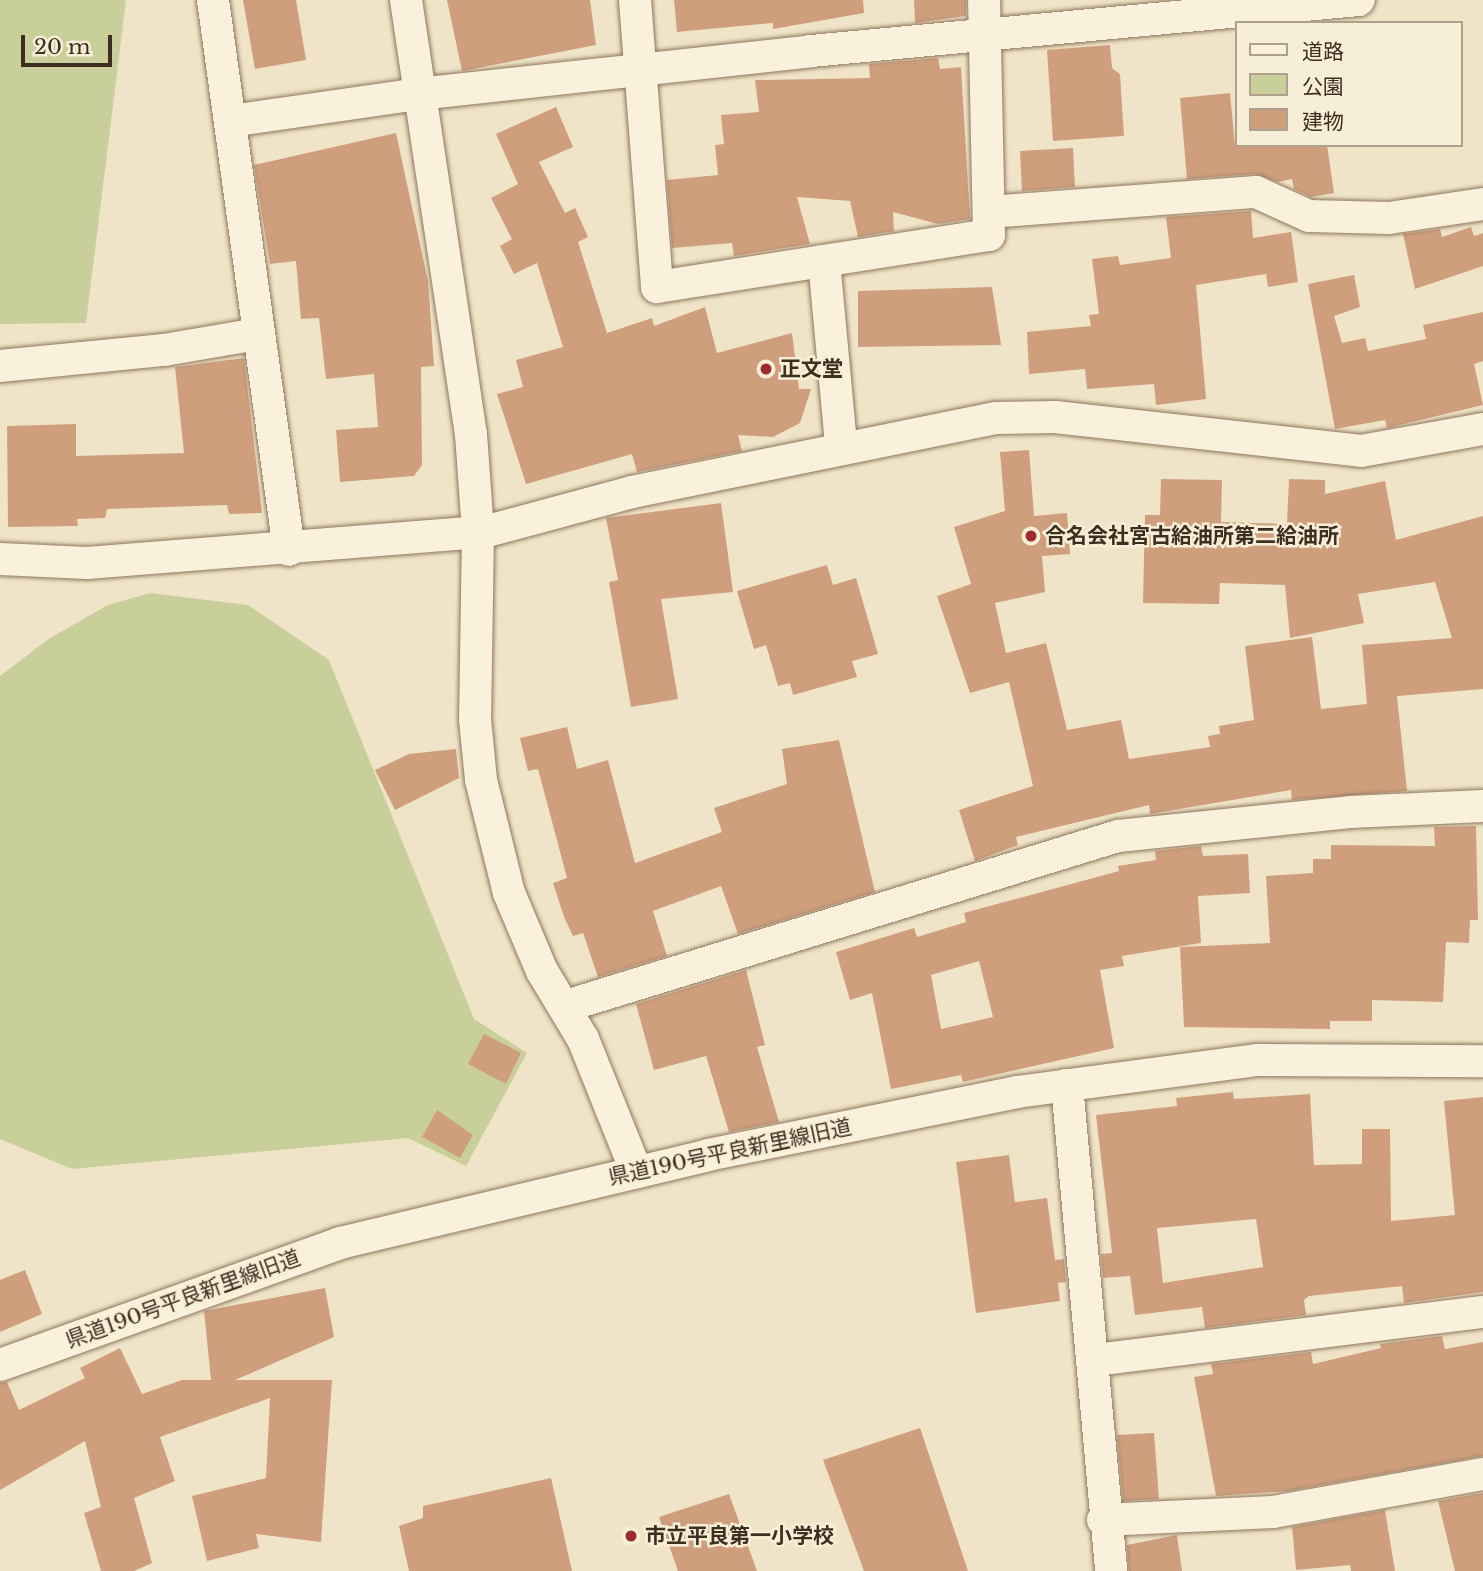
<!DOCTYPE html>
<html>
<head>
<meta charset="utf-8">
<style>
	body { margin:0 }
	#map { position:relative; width:1483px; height:1571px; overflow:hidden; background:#f0e4c8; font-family:"Libre Baskerville","Noto Sans JP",serif }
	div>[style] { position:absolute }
	.green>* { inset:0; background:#c9cf9b }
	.building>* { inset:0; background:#cf9f7d }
	.roads { filter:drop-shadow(0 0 2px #8d765c) drop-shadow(0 0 2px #8d765c) }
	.minor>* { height:32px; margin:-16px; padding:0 16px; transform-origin:16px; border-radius:16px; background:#faf1dc }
	.dots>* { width:19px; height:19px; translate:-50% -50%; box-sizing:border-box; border:4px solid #f7eed8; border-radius:50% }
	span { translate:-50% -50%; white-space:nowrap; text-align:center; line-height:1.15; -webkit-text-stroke:5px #f7eed8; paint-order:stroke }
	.poi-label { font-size:21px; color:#3d2e20; font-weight:700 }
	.left { translate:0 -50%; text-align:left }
	.street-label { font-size:21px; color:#3d2e20 }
	.legend { position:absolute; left:1235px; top:21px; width:228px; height:126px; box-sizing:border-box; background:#f7eed8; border:2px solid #ada18e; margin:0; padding:9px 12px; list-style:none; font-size:21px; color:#3d2e20 }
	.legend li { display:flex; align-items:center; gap:14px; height:35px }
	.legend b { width:35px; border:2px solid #ada18e }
	.scale { position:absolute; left:21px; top:35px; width:91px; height:32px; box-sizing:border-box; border:4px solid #3d2e20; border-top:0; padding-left:9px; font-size:21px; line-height:24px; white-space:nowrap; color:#3d2e20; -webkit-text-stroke:5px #f7eed8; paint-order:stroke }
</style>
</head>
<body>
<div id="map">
	<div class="green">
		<div style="clip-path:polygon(0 0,126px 0,86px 323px,0 324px)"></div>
		<div style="clip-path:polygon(150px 593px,248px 605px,329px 660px,474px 1019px,527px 1053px,466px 1166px,408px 1138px,72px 1169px,0 1139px,0 676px,50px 638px,108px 605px)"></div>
	</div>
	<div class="building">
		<div style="clip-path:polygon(243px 0,296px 0,306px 60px,255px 69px)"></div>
		<div style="clip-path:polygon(447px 0,590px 0,596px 45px,462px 71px)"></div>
		<div style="clip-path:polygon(674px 0,863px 0,864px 13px,773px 29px,773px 23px,677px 32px)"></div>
		<div style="clip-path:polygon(914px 0,966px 0,966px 16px,915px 23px)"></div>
		<div style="clip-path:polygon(1110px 45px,1112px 68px,1120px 74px,1124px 136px,1053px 141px,1047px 50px)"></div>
		<div style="clip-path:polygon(938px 58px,940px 69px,961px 67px,970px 219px,938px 224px,893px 212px,894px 231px,858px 237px,850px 201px,797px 197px,810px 244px,734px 256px,732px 243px,672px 248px,667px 180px,718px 175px,715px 145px,724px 144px,721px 115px,759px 112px,755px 80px,870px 78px,869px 64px)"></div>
		<div style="clip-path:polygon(1230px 93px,1235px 145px,1327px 145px,1334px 193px,1311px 197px,1294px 189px,1292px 179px,1278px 182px,1255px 174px,1187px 179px,1180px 98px)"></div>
		<div style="clip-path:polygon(556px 107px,573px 147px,539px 162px,565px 213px,575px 208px,588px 237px,578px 242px,607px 333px,652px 318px,654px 326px,705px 307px,717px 353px,792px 333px,799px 389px,811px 389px,800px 423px,773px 437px,738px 435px,742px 451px,637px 472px,632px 454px,526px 484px,497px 394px,523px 387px,516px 360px,563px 347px,537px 263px,514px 274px,500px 246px,512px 239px,491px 198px,518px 184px,496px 134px)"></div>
		<div style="clip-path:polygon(396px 133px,428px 281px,434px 366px,421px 367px,422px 465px,414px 476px,340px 482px,336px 430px,378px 427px,374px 374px,326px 379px,319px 318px,301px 319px,296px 261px,270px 264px,254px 165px)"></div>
		<div style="clip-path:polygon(1073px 148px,1075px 187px,1022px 191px,1020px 151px)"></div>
		<div style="clip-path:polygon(1251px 211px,1253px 238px,1291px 232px,1298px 282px,1268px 287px,1266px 274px,1196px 285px,1206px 399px,1156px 405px,1154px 384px,1087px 389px,1085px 369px,1029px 374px,1027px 332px,1091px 326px,1089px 315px,1099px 314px,1092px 259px,1118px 256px,1120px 265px,1171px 258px,1166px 217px)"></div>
		<div style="clip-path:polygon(1471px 227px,1474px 236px,1483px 233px,1483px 266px,1415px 289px,1403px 234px,1440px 229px,1442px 237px)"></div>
		<div style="clip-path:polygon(1354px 275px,1360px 307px,1334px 316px,1342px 343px,1365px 338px,1368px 351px,1426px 339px,1423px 325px,1483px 312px,1483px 361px,1474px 364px,1483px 405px,1387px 428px,1385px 420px,1335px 429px,1308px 284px)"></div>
		<div style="clip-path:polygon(992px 287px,1001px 345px,858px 347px,858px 291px)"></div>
		<div style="clip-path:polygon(244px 358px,262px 513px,229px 514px,227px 505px,107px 509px,105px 518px,77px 519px,78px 526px,8px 527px,7px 426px,76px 424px,76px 456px,184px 453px,175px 367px)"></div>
		<div style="clip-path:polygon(1029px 450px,1034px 516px,1067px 513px,1070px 554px,1042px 556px,1045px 592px,995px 603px,1006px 653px,1046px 643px,1067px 730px,1121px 720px,1129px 759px,1210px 747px,1208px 736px,1220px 734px,1219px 726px,1254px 720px,1245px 646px,1312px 637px,1321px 709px,1367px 704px,1362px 645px,1452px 638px,1435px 582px,1358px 594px,1364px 623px,1290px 638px,1285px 585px,1220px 583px,1219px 604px,1143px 603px,1145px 515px,1160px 515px,1161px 479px,1222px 480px,1221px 522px,1287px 524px,1289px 479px,1325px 480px,1325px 494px,1385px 481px,1396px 540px,1483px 516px,1483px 689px,1397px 696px,1407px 791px,1292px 800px,1291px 790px,1150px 814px,1149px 805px,1016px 837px,1018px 845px,975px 861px,959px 810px,1033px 786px,1009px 682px,970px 693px,937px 596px,971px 584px,954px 527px,1005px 511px,1000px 452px)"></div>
		<div style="clip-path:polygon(721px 503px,733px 592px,661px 599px,678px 699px,631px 707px,609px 582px,618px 580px,606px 518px)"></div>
		<div style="clip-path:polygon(827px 565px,833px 585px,856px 578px,878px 654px,852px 661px,857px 677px,793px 695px,790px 683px,778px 686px,766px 645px,754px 649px,737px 591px)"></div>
		<div style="clip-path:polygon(567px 727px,577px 769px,608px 760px,635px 863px,722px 832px,714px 808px,787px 784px,782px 749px,839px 740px,875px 892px,738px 934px,721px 886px,653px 911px,667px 956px,598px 977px,583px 933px,573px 936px,564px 917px,553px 883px,567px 878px,538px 769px,528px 771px,520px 738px)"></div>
		<div style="clip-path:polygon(456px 749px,459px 778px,395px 810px,375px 770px,409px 754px)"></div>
		<div style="clip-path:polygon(1476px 826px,1478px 920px,1470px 920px,1469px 943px,1446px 942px,1443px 1002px,1372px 1000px,1372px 1021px,1330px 1021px,1330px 1029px,1184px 1027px,1180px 947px,1270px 943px,1266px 876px,1313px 873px,1313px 859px,1331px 859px,1331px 845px,1435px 846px,1434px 827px)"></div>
		<div style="clip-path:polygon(evenodd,1201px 846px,1203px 856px,1248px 854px,1250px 893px,1198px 896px,1201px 943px,1122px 956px,1124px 966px,1100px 970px,1114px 1048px,963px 1082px,961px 1075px,891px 1089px,872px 993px,850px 1000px,836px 952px,914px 928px,917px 937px,966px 922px,964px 913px,1119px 871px,1118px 866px,1156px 860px,1155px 851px,1201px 846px,979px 961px,993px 1017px,941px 1029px,931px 975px,979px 961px)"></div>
		<div style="clip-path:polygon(746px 970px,765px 1045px,757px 1047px,779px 1122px,729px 1132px,706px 1056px,654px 1070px,636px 1004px)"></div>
		<div style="clip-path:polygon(484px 1034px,521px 1053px,506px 1084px,468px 1064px)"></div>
		<div style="clip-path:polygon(evenodd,1233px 1092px,1234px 1099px,1310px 1094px,1314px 1165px,1362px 1164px,1362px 1129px,1390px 1129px,1391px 1221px,1455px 1215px,1444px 1101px,1483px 1097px,1483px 1292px,1404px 1303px,1402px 1286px,1309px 1296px,1304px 1300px,1306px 1315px,1205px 1328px,1202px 1307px,1135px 1315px,1130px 1276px,1103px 1278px,1101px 1254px,1112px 1253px,1096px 1115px,1177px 1106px,1176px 1098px,1233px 1092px,1256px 1219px,1263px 1267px,1163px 1283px,1157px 1228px,1256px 1219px)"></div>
		<div style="clip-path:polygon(437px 1110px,473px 1135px,460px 1158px,422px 1137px)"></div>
		<div style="clip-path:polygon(1009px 1155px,1015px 1202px,1047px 1198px,1055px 1260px,1064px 1259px,1066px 1282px,1058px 1283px,1060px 1301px,976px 1313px,956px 1162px)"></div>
		<div style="clip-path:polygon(25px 1270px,42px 1314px,0 1332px,0 1280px)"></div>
		<div style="clip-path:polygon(325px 1288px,334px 1337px,235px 1380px,332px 1380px,321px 1542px,256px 1534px,259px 1548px,207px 1561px,192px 1496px,266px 1478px,270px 1398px,160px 1437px,175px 1481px,134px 1498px,152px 1563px,134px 1571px,101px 1571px,84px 1513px,101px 1507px,85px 1441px,0 1490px,0 1383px,7px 1382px,19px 1410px,85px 1378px,80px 1368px,120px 1348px,142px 1394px,182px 1380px,211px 1380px,204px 1311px)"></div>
		<div style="clip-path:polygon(1442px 1336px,1445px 1349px,1483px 1342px,1483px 1456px,1288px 1491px,1216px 1496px,1194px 1377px,1213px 1374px,1211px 1364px,1311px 1352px,1313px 1364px,1381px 1348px,1380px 1344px)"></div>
		<div style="clip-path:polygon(920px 1428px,968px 1571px,864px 1571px,823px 1460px)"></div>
		<div style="clip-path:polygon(1154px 1433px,1159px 1499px,1123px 1501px,1117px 1435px)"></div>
		<div style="clip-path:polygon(551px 1478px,572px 1571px,409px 1571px,399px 1526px,423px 1518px,423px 1506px)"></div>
		<div style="clip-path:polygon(1483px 1493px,1483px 1571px,1455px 1571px,1438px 1501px)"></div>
		<div style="clip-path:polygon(729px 1494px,757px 1571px,678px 1571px,659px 1517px)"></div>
		<div style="clip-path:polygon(1385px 1510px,1395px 1571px,1351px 1571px,1350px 1565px,1296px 1570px,1292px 1527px)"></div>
		<div style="clip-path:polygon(1177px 1535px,1182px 1571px,1129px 1571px,1127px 1545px)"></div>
	</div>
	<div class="roads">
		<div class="minor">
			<div style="left:213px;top:0;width:555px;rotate:82.13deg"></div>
			<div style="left:406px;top:0;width:439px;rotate:81.5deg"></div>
			<div style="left:471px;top:434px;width:98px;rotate:85.9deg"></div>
			<div style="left:478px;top:532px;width:187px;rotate:90.9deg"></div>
			<div style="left:475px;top:719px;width:61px;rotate:84.4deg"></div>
			<div style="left:481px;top:780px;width:116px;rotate:76.1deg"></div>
			<div style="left:509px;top:893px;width:85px;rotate:67.1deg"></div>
			<div style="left:542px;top:971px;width:79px;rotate:58.9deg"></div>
			<div style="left:583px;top:1039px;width:142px;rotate:68.1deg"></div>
			<div style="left:635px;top:0;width:288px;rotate:85.6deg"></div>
			<div style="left:657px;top:287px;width:336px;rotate:-8.9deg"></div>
			<div style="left:989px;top:235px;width:235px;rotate:-91.2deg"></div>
			<div style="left:231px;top:121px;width:189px;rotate:-8.2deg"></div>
			<div style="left:418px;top:94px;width:395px;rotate:-6.2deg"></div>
			<div style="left:811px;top:51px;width:550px;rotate:-5.32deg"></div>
			<div style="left:989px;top:212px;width:268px;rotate:-4.3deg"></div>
			<div style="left:1256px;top:192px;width:58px;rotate:24.4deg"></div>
			<div style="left:1309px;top:216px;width:80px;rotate:1.4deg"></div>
			<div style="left:1389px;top:218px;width:95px;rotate:-8.5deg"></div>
			<div style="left:824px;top:261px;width:186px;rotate:84.7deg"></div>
			<div style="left:0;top:366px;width:165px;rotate:-5.6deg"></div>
			<div style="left:164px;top:350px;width:95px;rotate:-9.7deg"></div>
			<div style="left:0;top:559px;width:87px;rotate:2.6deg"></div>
			<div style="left:87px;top:563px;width:398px;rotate:-4.5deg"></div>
			<div style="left:484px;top:532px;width:153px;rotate:-15.1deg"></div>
			<div style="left:632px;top:492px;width:371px;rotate:-11.5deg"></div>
			<div style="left:996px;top:418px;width:59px;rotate:-1deg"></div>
			<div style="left:1055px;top:417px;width:308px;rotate:6.3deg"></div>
			<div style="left:1361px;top:451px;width:124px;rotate:-10.2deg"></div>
			<div style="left:566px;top:1006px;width:578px;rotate:-17.12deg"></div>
			<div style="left:1118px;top:836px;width:233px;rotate:-5.9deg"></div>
			<div style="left:1350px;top:812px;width:133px;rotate:-2.6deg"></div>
			<div style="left:1067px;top:1085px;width:488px;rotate:84.8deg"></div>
			<div style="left:1096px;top:1360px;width:390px;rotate:-7.1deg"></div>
			<div style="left:0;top:1365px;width:361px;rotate:-19.7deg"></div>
			<div style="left:340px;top:1243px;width:378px;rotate:-13.4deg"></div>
			<div style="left:708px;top:1155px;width:315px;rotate:-11.5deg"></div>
			<div style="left:1017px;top:1092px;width:243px;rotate:-7.6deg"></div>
			<div style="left:1258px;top:1060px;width:225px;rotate:0.3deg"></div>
			<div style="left:1103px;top:1520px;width:170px;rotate:-2.7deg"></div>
			<div style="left:1273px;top:1512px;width:213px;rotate:-10.3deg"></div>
		</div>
	</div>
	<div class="dots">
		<div style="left:766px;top:369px;background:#9e2a2b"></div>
		<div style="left:1031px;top:536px;background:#9e2a2b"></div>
		<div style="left:631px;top:1536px;background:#9e2a2b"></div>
	</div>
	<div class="poi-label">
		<span class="left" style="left:780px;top:369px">正文堂</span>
		<span class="left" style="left:1045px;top:536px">合名会社宮古給油所第二給油所</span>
		<span class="left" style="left:645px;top:1536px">市立平良第一小学校</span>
	</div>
	<div class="street-label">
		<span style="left:730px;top:1152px;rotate:-12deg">県道190号平良新里線旧道</span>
		<span style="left:183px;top:1299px;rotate:-20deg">県道190号平良新里線旧道</span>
	</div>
	<ul class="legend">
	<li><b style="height:9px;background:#faf1dc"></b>道路</li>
	<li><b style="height:19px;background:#c9cf9b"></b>公園</li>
	<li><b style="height:19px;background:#cf9f7d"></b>建物</li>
	</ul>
	<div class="scale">20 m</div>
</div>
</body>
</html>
